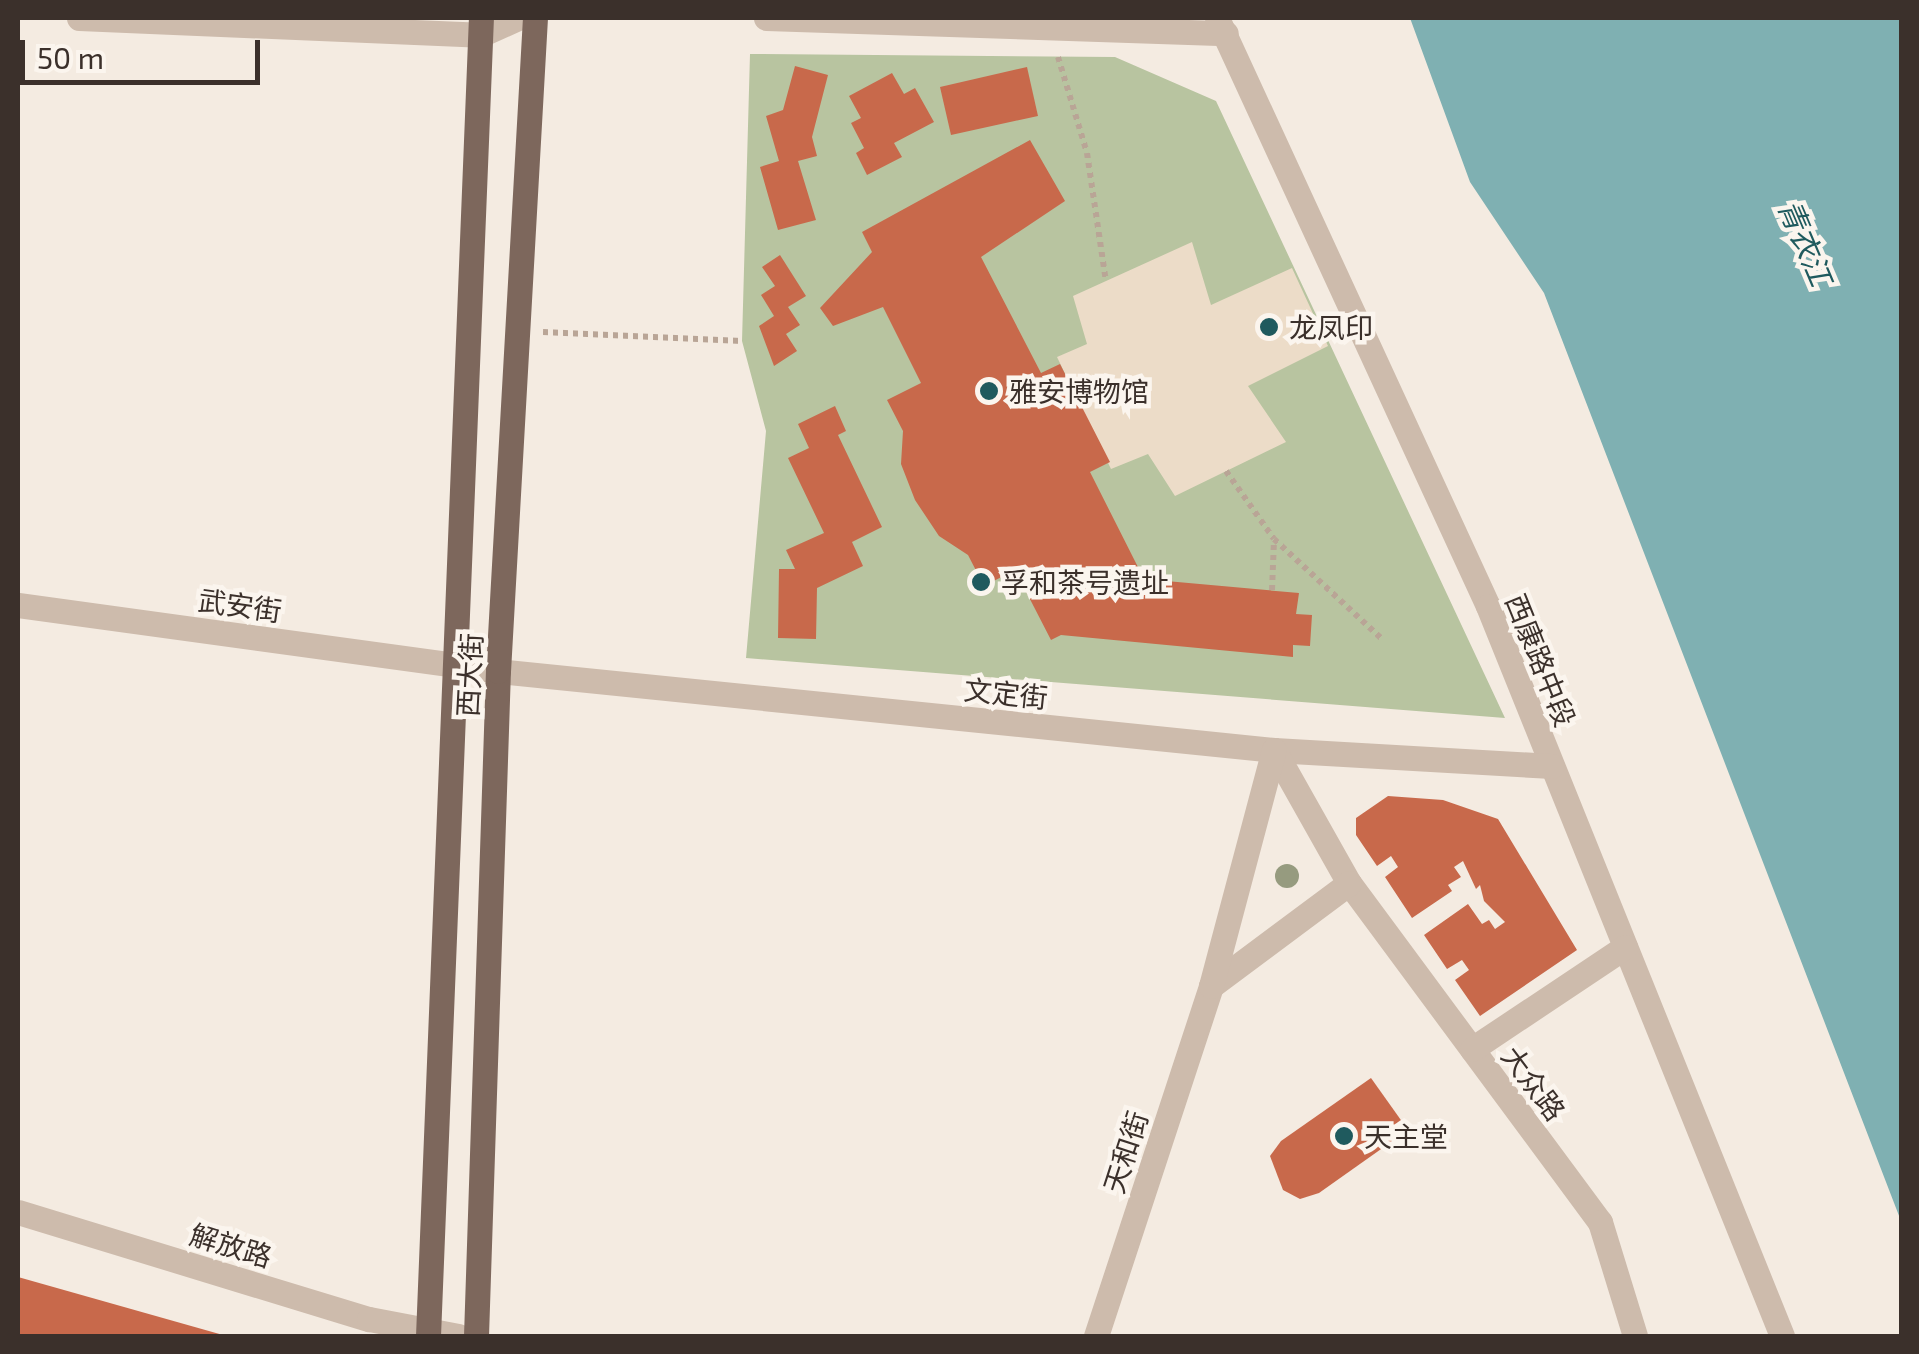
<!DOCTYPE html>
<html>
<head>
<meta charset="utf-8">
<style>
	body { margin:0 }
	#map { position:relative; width:1919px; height:1354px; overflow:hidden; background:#f4ebe1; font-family:"Exo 2","Noto Sans SC",sans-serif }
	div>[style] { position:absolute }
	.green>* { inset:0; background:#b8c4a0 }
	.plaza>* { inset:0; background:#ecdcc8 }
	.water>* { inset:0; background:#7fb0b2 }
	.building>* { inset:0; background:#c8694b }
	.path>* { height:6px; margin-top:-3px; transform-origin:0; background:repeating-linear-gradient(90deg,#b9a596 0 5px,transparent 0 10px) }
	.minor>* { height:25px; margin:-12.5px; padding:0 12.5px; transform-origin:12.5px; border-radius:12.5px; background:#cdbbac }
	.major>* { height:25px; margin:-12.5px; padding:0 12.5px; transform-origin:12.5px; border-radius:12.5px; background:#7d675c }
	.trees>* { width:24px; height:24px; margin:-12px; border-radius:50%; background:#969b7f }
	.dots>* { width:28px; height:28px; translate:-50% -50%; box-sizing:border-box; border:5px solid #fbf5ee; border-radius:50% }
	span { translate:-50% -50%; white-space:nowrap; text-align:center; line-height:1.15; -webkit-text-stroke:9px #fbf5ee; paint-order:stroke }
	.poi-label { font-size:28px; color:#3b302b }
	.left { translate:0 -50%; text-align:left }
	.street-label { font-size:28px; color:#3b302b }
	.water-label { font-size:30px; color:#1f5a5e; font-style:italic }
	.frame { position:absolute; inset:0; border:20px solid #3b302b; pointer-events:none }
	.scale { position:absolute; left:20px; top:40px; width:240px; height:45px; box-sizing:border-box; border:5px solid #3b302b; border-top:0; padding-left:12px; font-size:30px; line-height:35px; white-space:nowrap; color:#3b302b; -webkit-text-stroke:8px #fbf5ee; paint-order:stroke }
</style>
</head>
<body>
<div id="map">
	<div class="green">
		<div style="clip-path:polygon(750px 54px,1115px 57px,1216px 101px,1505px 718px,746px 658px,766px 431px,742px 341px)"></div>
	</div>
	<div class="plaza">
		<div style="clip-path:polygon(1192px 242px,1211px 305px,1292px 268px,1328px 346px,1248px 386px,1286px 442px,1175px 496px,1148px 454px,1111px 469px,1057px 357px,1087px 344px,1073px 296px)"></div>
	</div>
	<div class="water">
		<div style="clip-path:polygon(1410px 18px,1901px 18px,1901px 1221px,1544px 293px,1470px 182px)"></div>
	</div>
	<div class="building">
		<div style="clip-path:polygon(795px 66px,828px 75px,812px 137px,817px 156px,798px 161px,816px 220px,778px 230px,760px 167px,779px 161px,766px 116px,783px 110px)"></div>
		<div style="clip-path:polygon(1027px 67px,1038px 116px,951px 135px,940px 87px)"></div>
		<div style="clip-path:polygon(892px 73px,904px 94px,915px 88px,934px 122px,894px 143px,902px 157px,867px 175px,856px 153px,864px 148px,851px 123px,861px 118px,849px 96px)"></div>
		<div style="clip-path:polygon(1030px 140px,1065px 201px,981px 257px,1041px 373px,1060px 364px,1110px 462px,1090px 472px,1144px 579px,1299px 593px,1296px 614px,1312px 615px,1310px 646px,1293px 645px,1293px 657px,1061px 635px,1051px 640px,1015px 570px,984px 586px,968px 555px,939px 536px,915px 500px,901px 464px,903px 431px,887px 400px,921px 383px,883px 307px,833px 326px,820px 308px,872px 252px,862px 232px)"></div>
		<div style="clip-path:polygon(780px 255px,806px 296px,788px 307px,800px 325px,786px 334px,797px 351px,774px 366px,759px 326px,774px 316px,761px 295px,775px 286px,762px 267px)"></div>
		<div style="clip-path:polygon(835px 406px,846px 431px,838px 435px,882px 527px,852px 542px,863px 566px,817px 588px,816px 639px,778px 638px,779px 569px,795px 569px,786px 550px,824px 533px,788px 458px,809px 448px,798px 424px)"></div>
		<div style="clip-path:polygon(1388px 796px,1443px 800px,1498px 819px,1577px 950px,1480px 1016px,1455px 980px,1469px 970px,1462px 960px,1447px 969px,1424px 935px,1468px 904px,1482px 924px,1489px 920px,1495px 929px,1505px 922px,1484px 901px,1480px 885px,1476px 889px,1463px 861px,1454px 867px,1461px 877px,1448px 885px,1452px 891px,1412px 918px,1385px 877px,1398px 867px,1391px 856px,1377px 866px,1356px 835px,1356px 818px)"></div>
		<div style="clip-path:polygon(1371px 1078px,1408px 1130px,1319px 1193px,1300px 1199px,1283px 1190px,1270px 1156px,1281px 1141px)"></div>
		<div style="clip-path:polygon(18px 1277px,223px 1335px,223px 1336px,18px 1336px)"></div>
	</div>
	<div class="path">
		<div style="left:1058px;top:57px;width:100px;rotate:73.2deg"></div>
		<div style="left:1087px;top:153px;width:129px;rotate:81.6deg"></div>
		<div style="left:543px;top:332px;width:199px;rotate:2.6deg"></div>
		<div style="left:1226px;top:471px;width:83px;rotate:54.8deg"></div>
		<div style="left:1274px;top:539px;width:149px;rotate:42.8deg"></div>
		<div style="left:1272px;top:590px;width:50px;rotate:-87.7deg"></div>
	</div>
	<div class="minor">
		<div style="left:79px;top:18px;width:401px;rotate:2.4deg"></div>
		<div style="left:480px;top:35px;width:42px;rotate:-24.1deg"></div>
		<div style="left:766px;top:18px;width:460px;rotate:1.9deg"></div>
		<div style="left:1217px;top:18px;width:647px;rotate:65.26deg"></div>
		<div style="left:1488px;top:606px;width:787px;rotate:68.06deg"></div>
		<div style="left:18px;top:605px;width:485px;rotate:7.8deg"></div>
		<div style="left:498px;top:671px;width:780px;rotate:5.81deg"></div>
		<div style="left:1274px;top:750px;width:278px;rotate:3.3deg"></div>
		<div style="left:1274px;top:750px;width:153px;rotate:60.6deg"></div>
		<div style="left:1349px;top:883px;width:422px;rotate:53.5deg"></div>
		<div style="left:1600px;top:1222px;width:119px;rotate:72.9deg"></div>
		<div style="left:1211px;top:986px;width:172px;rotate:-36.7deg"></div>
		<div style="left:1472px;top:1049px;width:184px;rotate:-33.7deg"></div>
		<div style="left:18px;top:1212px;width:367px;rotate:17deg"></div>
		<div style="left:369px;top:1319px;width:91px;rotate:10.8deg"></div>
		<div style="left:1096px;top:1336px;width:368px;rotate:-71.8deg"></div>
		<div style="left:1211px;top:986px;width:244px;rotate:-75.1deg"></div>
	</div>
	<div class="major">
		<div style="left:428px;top:1336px;width:1319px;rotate:-87.7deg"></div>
		<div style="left:476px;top:1336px;width:665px;rotate:-88.11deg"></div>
		<div style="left:498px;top:671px;width:654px;rotate:-86.76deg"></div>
	</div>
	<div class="trees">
		<div style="left:1287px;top:876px"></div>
	</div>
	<div class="dots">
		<div style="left:1269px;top:327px;background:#1f5a5e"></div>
		<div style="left:989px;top:391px;background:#1f5a5e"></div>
		<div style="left:981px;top:582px;background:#1f5a5e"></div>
		<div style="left:1344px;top:1136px;background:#1f5a5e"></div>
	</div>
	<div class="poi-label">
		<span class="left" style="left:1289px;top:327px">龙凤印</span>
		<span class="left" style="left:1009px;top:391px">雅安博物馆</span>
		<span class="left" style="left:1001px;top:582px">孚和茶号遗址</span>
		<span class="left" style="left:1364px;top:1136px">天主堂</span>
	</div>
	<div class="street-label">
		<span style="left:240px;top:605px;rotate:8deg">武安街</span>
		<span style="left:1541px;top:660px;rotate:68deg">西康路中段</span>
		<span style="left:469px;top:675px;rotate:-87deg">西大街</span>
		<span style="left:1006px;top:693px;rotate:6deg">文定街</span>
		<span style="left:1534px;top:1083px;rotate:53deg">大众路</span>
		<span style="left:1125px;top:1152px;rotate:-72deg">天和街</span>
		<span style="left:231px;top:1245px;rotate:17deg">解放路</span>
	</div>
	<div class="water-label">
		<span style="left:1806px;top:242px;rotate:67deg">青衣江</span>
	</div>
	<div class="frame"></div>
	<div class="scale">50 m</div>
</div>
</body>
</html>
